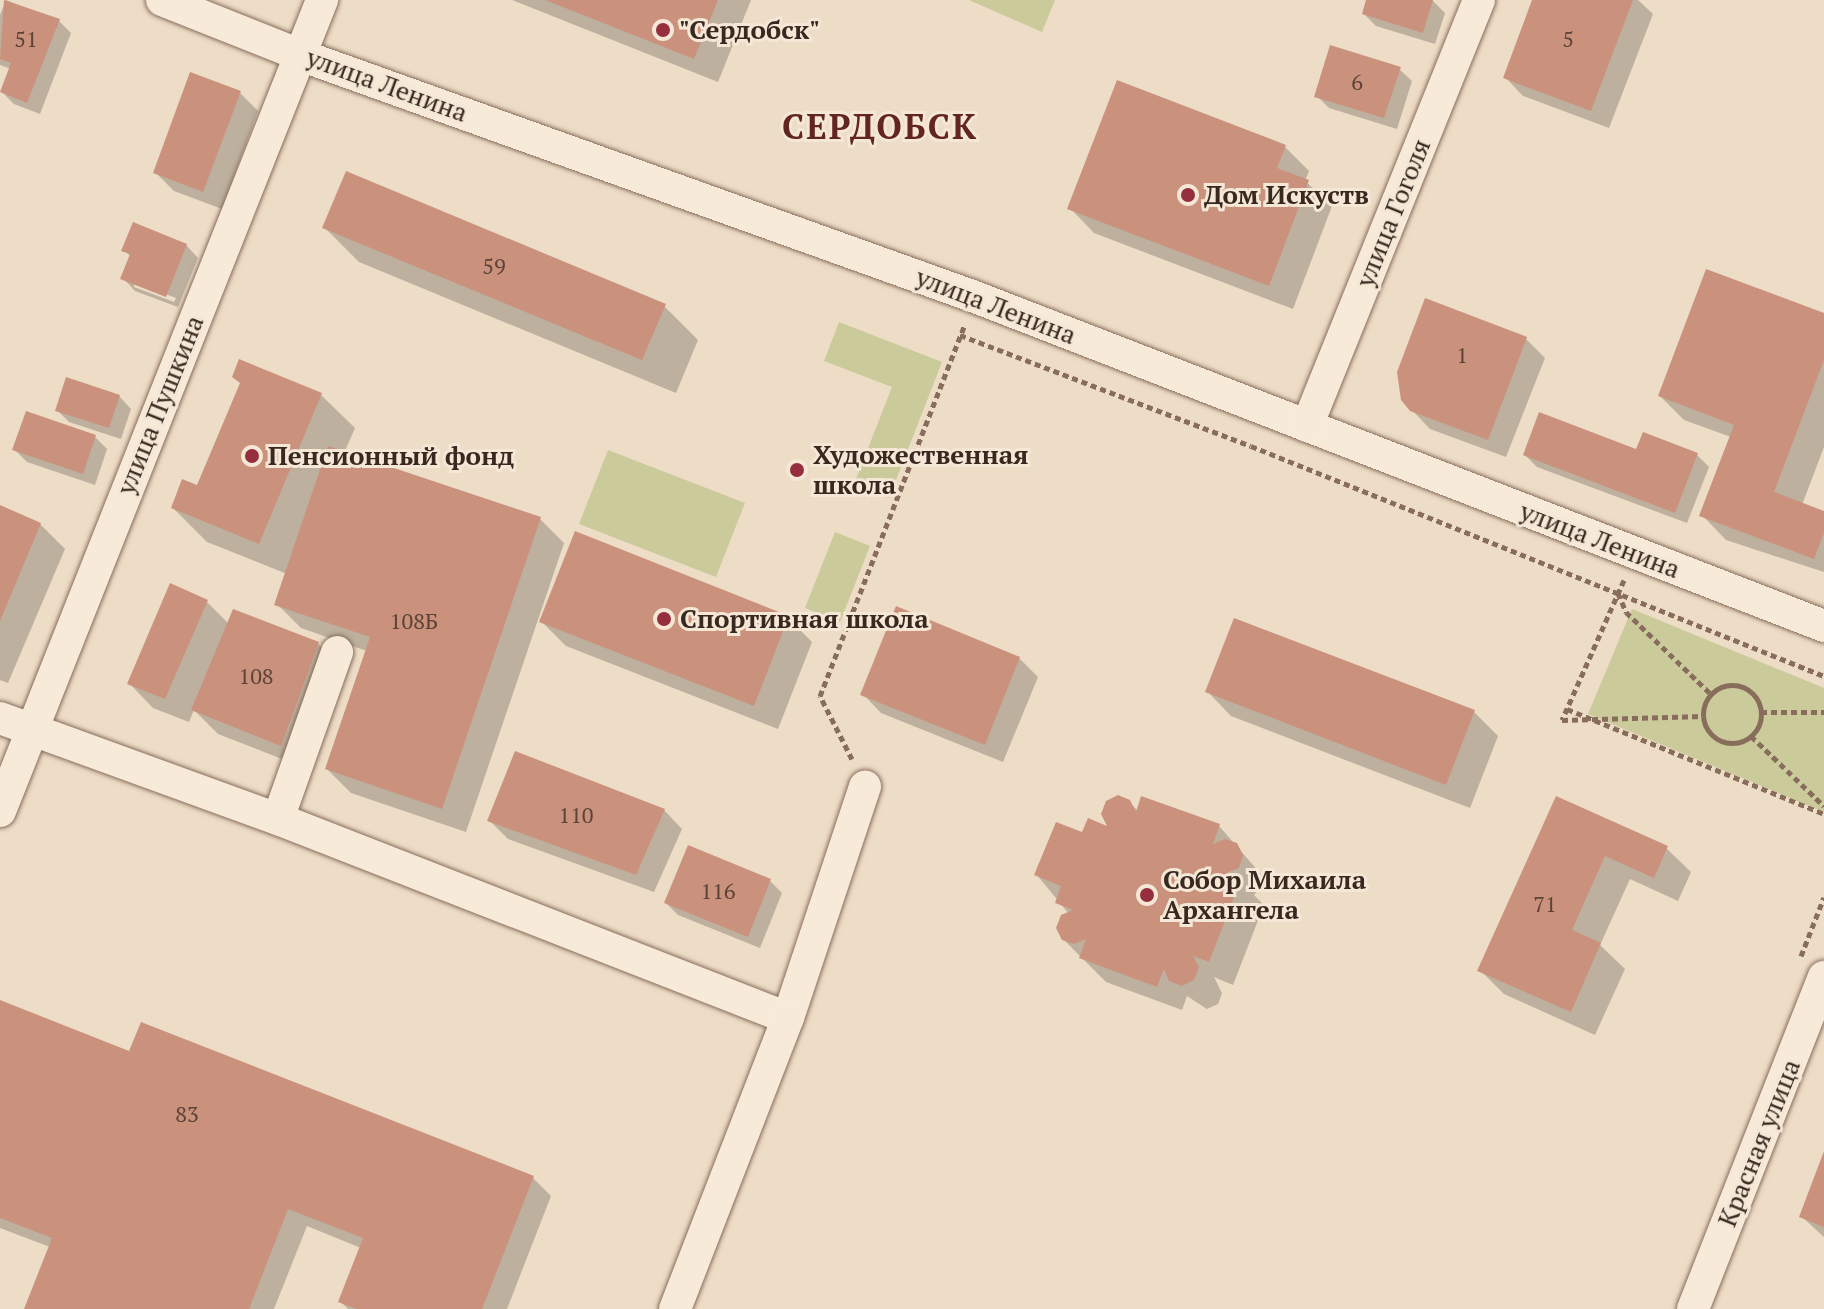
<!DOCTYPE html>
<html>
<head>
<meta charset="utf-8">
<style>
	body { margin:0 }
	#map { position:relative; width:1824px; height:1309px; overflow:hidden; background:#eddcc6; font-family:"PT Serif",serif }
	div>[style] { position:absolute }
	.green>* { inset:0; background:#cbca9a }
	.shadow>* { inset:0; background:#0003 }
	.building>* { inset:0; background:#ca927d }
	.path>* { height:5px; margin-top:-2.5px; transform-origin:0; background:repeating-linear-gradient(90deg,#886d5c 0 6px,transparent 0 10px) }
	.path>.ring { margin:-2.5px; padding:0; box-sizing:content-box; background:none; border:5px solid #886d5c; border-radius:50% }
	.roads { filter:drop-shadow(0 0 2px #886d5c) drop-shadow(0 0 2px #886d5c) }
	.minor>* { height:32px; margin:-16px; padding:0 16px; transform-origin:16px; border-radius:16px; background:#f8ead9 }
	.dots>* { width:22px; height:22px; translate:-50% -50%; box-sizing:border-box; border:4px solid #f4e7d5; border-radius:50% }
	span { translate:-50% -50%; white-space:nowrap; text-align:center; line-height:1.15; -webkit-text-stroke:6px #f4e7d5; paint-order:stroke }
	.number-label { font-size:22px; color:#5c4237 }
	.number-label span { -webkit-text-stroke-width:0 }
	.poi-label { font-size:26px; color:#382820; font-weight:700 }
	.left { translate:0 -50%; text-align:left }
	.street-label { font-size:26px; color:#382820 }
	.district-label { font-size:34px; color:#632520; font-weight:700; letter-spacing:2px }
</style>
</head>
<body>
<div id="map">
	<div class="green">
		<div style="clip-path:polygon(969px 0,1055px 0,1042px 32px)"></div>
		<div style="clip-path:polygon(839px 322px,942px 362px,889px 498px,854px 484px,892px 387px,824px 361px)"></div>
		<div style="clip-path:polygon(608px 450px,745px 503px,716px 577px,579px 524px)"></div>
		<div style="clip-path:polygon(835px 532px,870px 546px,840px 622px,805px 608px)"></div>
		<div style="clip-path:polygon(1632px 609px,1824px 688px,1824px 812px,1588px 714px)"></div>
	</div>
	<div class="shadow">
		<div style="clip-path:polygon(6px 0,59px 21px,71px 33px,40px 114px,14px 104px,2px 92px,11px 69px,0 65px,0 15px)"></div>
		<div style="clip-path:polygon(512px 0,751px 0,718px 82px)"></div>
		<div style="clip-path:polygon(1368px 0,1433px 1px,1445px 13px,1435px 44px,1376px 26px,1364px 14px)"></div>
		<div style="clip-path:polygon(1534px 0,1638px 0,1653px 14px,1609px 128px,1523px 96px,1505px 77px)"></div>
		<div style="clip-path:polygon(1399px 69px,1412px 81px,1397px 129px,1329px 108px,1317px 96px)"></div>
		<div style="clip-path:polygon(240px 93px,258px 111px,222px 209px,174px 191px,155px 172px)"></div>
		<div style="clip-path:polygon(1285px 147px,1309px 171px,1305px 181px,1332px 206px,1293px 309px,1094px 233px,1070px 208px)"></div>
		<div style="clip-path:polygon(325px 228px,664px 306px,698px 340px,676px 393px,359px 262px)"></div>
		<div style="clip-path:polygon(evenodd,186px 245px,198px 258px,178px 307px,135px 291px,123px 278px,131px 257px,124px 250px,186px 245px,134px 282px,176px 298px,174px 302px,134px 287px,134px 282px)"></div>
		<div style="clip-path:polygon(1824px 316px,1824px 447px,1802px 505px,1824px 513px,1824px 572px,1726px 540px,1702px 515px,1731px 437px,1684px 420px,1660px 396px)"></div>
		<div style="clip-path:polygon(1526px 339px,1545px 358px,1506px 457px,1430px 429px,1411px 409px)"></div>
		<div style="clip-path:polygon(320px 394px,355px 428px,344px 453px,540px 519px,564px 543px,466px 832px,351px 793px,327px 769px,367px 651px,301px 628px,277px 604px,287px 574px,207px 542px,173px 508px)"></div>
		<div style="clip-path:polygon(119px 396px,131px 409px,121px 439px,69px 422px,57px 410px)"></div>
		<div style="clip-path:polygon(95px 437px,107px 449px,95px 485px,27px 462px,15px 450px)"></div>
		<div style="clip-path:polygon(1638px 451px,1697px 455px,1709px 467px,1687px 523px,1537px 467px,1525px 455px)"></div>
		<div style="clip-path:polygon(0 508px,40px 524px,65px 549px,8px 683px,0 680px)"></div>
		<div style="clip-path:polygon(207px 602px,229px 624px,318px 644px,342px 668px,305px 768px,218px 734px,194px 710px,189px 722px,153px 708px,129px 683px)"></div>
		<div style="clip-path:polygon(788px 618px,812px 642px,778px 729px,566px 646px,542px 622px)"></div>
		<div style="clip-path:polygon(1019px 658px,1038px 677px,1003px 762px,881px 713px,863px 694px)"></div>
		<div style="clip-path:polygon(1207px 691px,1474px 712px,1498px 736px,1470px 808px,1231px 716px)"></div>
		<div style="clip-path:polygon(1557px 799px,1666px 848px,1691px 872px,1678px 901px,1630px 879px,1600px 945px,1625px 969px,1595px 1035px,1504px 994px,1480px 970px)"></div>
		<div style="clip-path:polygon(1129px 802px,1138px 811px,1219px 826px,1266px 880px,1254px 895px,1264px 905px,1233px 985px,1214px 977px,1222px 993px,1218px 1004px,1207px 1009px,1187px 996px,1182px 1010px,1106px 982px,1063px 939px,1069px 914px,1037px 875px,1083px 834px,1111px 830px)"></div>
		<div style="clip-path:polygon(664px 810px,682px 829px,654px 892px,508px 839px,490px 821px)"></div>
		<div style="clip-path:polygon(770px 881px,782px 893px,760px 948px,678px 915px,666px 903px)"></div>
		<div style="clip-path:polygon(0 1002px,131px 1054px,533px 1178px,551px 1196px,507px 1309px,348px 1309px,340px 1301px,361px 1248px,307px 1226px,274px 1309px,26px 1309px,50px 1247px,0 1228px)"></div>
		<div style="clip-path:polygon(1824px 1156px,1824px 1237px,1801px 1216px)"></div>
	</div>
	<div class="building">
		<div style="clip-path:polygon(4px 0,60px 19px,27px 103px,0 92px,11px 63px,0 59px)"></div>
		<div style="clip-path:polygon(545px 0,718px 0,694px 59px)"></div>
		<div style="clip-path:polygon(1366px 0,1433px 0,1423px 33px,1362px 14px)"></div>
		<div style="clip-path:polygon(1532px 0,1633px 0,1591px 111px,1503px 78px)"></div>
		<div style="clip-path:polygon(1330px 45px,1401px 67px,1384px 118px,1314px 97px)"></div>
		<div style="clip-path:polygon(190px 72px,241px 91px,203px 192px,153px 173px)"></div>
		<div style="clip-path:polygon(1117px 80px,1286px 145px,1277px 168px,1309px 180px,1269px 286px,1067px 209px)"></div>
		<div style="clip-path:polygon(346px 171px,666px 304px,642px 360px,322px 228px)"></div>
		<div style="clip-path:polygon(133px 222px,187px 244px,166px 297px,120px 279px,130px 254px,121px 251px)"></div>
		<div style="clip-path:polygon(1706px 269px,1824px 313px,1824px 360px,1774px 492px,1824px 511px,1824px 533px,1814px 559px,1699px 516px,1734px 425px,1658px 396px)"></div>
		<div style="clip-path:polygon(1425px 298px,1527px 337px,1488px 440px,1410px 411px,1401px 400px,1397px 372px)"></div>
		<div style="clip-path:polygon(239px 359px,322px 393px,259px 544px,171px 508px,182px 479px,197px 485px,240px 383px,232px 377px)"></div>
		<div style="clip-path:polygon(66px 377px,120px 395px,109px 428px,55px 411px)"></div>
		<div style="clip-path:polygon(26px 411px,96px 435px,83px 474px,12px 450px)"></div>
		<div style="clip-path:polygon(1539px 412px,1636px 449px,1643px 432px,1698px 453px,1675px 513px,1523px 455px)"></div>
		<div style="clip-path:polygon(328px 446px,541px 517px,442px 809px,325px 769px,370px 637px,274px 605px)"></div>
		<div style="clip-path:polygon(0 505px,41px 523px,0 621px)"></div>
		<div style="clip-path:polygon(575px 531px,789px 616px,754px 706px,539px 622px)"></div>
		<div style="clip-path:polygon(170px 583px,208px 600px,165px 699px,127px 684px)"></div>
		<div style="clip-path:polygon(896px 606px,1020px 657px,985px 745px,860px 695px)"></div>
		<div style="clip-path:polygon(233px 609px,319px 642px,281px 746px,191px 710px)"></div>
		<div style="clip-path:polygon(1234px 618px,1475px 710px,1446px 785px,1205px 692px)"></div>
		<div style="clip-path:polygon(515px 751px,665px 809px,636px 875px,487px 821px)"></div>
		<div style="clip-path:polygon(1118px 795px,1130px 800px,1136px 812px,1141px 796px,1220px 824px,1213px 844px,1225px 839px,1237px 843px,1243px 855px,1239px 868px,1226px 873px,1241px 879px,1209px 962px,1193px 956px,1199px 967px,1194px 980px,1182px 986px,1169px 981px,1164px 969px,1157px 987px,1079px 958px,1086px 939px,1074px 944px,1062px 940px,1056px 928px,1061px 915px,1073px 910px,1055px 903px,1061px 886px,1034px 875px,1056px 822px,1082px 832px,1088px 818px,1107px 826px,1101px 814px,1106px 801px)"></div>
		<div style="clip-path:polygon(1556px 796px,1668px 846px,1654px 878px,1605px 856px,1572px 930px,1601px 943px,1571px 1012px,1477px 971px)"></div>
		<div style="clip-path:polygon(688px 845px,771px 879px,748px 937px,664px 903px)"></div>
		<div style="clip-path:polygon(0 1000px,129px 1051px,141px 1022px,534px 1176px,482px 1309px,357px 1309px,338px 1302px,363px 1238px,288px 1209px,249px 1309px,24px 1309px,52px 1238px,0 1218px)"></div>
		<div style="clip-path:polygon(1824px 1151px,1824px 1227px,1799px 1217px)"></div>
	</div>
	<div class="path">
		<div style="left:960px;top:335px;width:311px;rotate:20.9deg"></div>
		<div style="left:1251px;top:446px;width:617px;rotate:21.87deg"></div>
		<div style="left:1624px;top:580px;width:153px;rotate:113.9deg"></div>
		<div style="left:1562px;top:720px;width:142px;rotate:-1.6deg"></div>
		<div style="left:1618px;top:593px;width:21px;rotate:67deg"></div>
		<div style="left:1626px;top:612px;width:118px;rotate:44deg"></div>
		<div class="ring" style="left:1703px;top:685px;width:53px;height:53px"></div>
		<div style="left:1567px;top:709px;width:278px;rotate:22.2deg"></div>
		<div style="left:1761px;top:712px;width:63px"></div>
		<div style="left:1751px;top:736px;width:101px;rotate:43.8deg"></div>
		<div style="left:852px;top:759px;width:71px;rotate:-116.9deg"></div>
		<div style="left:820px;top:696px;width:399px;rotate:-68.7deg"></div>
		<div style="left:1801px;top:956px;width:63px;rotate:-68.7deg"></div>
	</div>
	<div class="roads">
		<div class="minor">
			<div style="left:162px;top:0;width:149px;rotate:21.7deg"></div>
			<div style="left:300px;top:55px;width:717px;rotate:19.72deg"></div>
			<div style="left:975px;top:297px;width:911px;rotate:21.18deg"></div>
			<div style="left:1307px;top:426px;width:459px;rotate:-68deg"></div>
			<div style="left:0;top:718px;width:296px;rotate:20deg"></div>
			<div style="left:278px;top:819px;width:177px;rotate:-70.5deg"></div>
			<div style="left:0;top:811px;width:873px;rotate:-68.34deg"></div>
			<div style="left:278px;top:819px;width:547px;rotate:21.32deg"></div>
			<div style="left:788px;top:1018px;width:244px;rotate:-71.6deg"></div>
			<div style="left:675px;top:1309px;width:312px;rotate:-68.8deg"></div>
			<div style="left:1693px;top:1309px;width:357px;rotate:-68.5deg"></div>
		</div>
	</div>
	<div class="dots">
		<div style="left:663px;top:30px;background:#952e3d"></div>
		<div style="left:1188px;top:195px;background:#952e3d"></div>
		<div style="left:252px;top:456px;background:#952e3d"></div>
		<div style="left:797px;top:470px;background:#952e3d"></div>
		<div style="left:664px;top:619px;background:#952e3d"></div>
		<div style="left:1147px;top:895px;background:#952e3d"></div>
	</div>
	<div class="number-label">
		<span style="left:26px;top:39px">51</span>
		<span style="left:1568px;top:39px">5</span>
		<span style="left:1357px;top:82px">6</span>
		<span style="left:494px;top:266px">59</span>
		<span style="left:1462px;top:355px">1</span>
		<span style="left:414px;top:621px">108Б</span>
		<span style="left:256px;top:676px">108</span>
		<span style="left:576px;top:815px">110</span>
		<span style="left:718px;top:891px">116</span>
		<span style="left:1545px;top:904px">71</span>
		<span style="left:187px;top:1114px">83</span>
	</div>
	<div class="poi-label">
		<span class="left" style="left:679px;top:30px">"Сердобск"</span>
		<span class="left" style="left:1204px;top:195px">Дом Искуств</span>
		<span class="left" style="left:813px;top:470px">Художественная<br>школа</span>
		<span class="left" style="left:268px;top:456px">Пенсионный фонд</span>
		<span class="left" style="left:680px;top:619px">Спортивная школа</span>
		<span class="left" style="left:1163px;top:895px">Собор Михаила<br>Архангела</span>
	</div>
	<div class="street-label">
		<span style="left:387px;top:85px;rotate:20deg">улица Ленина</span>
		<span style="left:1393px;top:213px;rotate:-68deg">улица Гоголя</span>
		<span style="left:996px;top:306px;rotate:21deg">улица Ленина</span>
		<span style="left:160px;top:405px;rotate:-68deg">улица Пушкина</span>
		<span style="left:1600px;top:540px;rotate:21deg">улица Ленина</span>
		<span style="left:1759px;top:1143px;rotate:-68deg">Красная улица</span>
	</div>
	<div class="district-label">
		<span style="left:880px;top:127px">СЕРДОБСК</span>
	</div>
</div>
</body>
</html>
